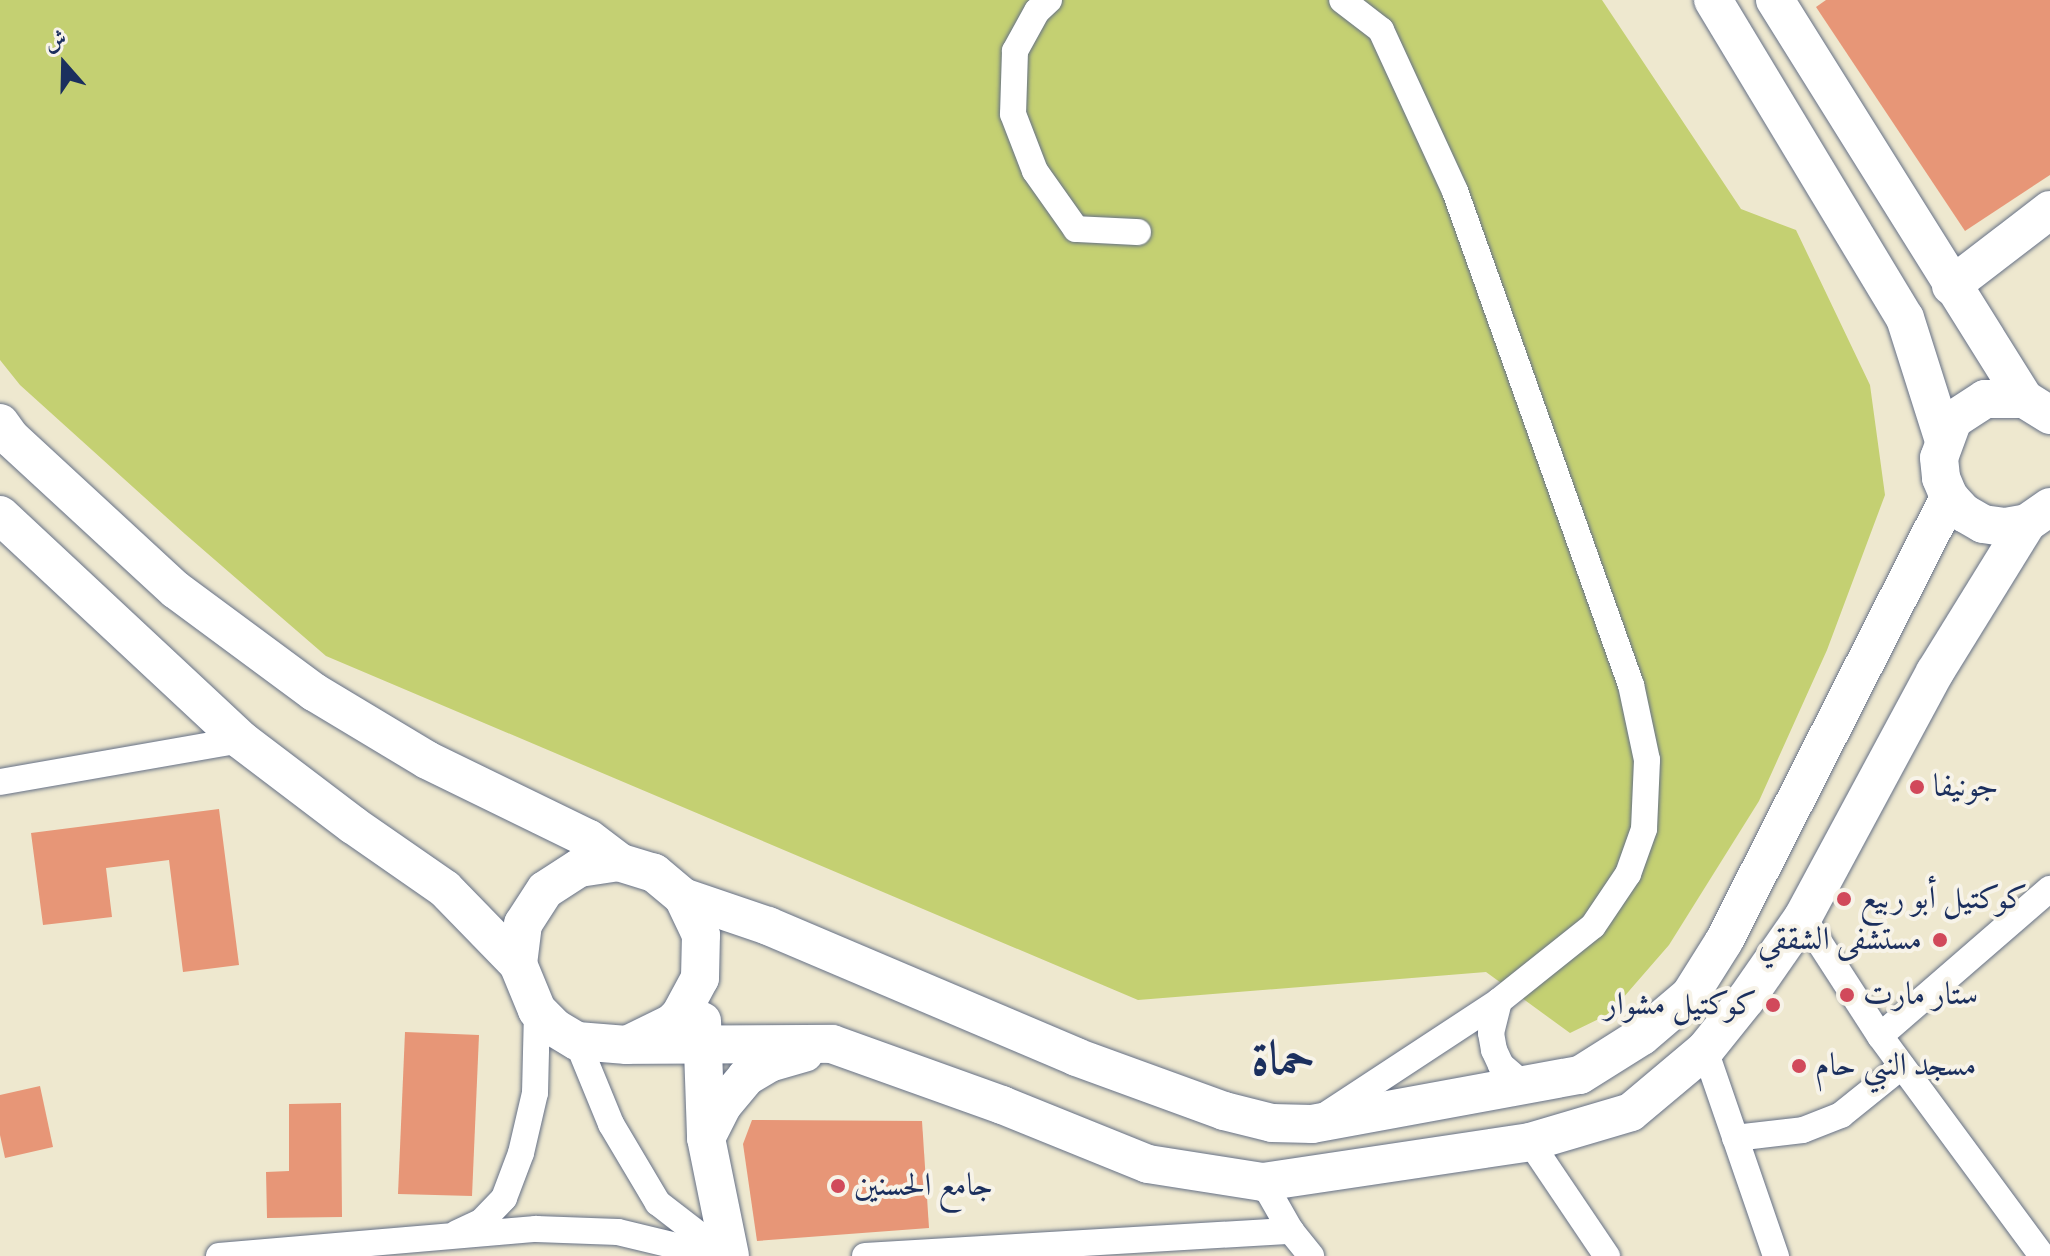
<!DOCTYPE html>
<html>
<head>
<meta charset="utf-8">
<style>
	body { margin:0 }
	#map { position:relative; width:2050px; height:1256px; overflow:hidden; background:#eee8cf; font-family:"IM FELL DW Pica",Amiri,serif }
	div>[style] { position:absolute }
	.green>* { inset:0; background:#c4d072 }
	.building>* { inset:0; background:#e79677 }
	.roads { filter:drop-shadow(0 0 2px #657086) drop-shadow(0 0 2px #657086) }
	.street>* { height:26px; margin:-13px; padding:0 13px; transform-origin:13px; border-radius:13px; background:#fff }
	.secondary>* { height:38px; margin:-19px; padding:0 19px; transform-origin:19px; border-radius:19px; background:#fff }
	.dots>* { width:22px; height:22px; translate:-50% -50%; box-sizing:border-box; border:4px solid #f7f3e8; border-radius:50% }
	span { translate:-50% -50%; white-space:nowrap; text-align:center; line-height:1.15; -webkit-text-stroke:8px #f7f3e8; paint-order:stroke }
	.poi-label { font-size:32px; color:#1b2f5e }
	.left { translate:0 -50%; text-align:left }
	.right { translate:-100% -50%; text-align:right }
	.town-label { font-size:48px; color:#1b2f5e; font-weight:700 }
	.north { position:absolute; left:24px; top:24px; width:80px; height:80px; -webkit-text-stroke:6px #f7f3e8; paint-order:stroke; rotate:340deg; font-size:22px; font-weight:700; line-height:32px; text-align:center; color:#1b2f5e }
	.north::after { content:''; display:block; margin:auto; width:28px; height:36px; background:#1b2f5e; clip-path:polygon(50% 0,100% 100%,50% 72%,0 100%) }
</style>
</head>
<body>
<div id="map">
	<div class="green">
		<div style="clip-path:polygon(0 0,1602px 0,1741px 209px,1796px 230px,1870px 385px,1885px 495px,1827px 650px,1759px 801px,1669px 945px,1609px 1014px,1570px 1033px,1486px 972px,1138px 1000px,326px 656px,185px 534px,20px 385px,0 360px)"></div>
	</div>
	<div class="building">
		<div style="clip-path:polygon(1826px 0,2050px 0,2050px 175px,1965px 231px,1816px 7px)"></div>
		<div style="clip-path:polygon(219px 809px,239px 965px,183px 972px,169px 860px,106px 868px,112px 917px,43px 925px,31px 833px)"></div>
		<div style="clip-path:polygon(405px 1032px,479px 1035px,472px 1196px,398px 1194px)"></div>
		<div style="clip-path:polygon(40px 1086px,53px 1147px,5px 1158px,0 1135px,0 1095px)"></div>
		<div style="clip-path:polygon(341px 1103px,342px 1217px,267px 1218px,266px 1172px,289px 1171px,289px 1104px)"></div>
		<div style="clip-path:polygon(752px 1120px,922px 1121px,929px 1228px,757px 1241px,743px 1144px)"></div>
	</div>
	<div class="roads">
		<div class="street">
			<div style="left:1049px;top:0;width:16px;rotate:137deg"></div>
			<div style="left:1037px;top:11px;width:46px;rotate:118.8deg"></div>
			<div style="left:1015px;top:51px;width:63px;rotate:91.8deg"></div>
			<div style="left:1013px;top:114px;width:61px;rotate:68.9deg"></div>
			<div style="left:1035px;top:171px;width:71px;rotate:54.7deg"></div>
			<div style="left:1076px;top:229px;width:62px;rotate:2.8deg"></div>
			<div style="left:0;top:782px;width:245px;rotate:-9.9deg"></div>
			<div style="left:1803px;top:917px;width:142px;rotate:57.1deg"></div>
			<div style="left:1880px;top:1036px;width:273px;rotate:53.6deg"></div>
			<div style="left:1499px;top:1001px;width:33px;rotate:104deg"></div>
			<div style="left:1491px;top:1033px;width:17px;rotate:80deg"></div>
			<div style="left:1494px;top:1050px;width:17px;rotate:65deg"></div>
			<div style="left:1501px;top:1065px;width:33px;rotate:41deg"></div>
			<div style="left:1880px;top:1036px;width:225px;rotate:-40.9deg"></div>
			<div style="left:577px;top:1041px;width:90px;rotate:67.7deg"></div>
			<div style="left:611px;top:1124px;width:92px;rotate:59.3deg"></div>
			<div style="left:658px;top:1203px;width:78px;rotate:37.7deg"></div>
			<div style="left:1705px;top:1050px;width:218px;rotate:71deg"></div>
			<div style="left:1324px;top:1116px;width:209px;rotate:-33.3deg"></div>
			<div style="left:1499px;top:1001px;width:120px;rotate:-38.6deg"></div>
			<div style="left:1593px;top:926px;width:63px;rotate:-56.1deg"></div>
			<div style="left:1628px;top:874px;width:48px;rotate:-70.4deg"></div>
			<div style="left:1644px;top:829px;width:69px;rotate:-87.5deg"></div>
			<div style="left:1647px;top:760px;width:77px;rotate:-102deg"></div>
			<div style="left:1631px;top:685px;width:524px;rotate:-109.61deg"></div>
			<div style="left:1455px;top:191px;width:177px;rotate:-114.7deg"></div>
			<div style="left:1381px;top:30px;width:49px;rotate:-142.4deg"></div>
			<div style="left:1735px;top:1138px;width:68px;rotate:-6.7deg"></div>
			<div style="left:1803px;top:1130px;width:41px;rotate:-21.5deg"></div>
			<div style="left:1841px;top:1115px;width:78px;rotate:-38.8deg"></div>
			<div style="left:1530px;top:1142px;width:138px;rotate:56deg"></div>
			<div style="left:1263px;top:1182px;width:56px;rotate:60.3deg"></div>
			<div style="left:1291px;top:1231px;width:32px;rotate:51deg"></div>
			<div style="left:457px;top:1233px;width:26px;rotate:-25deg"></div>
			<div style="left:481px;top:1222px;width:33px;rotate:-46deg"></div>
			<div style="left:504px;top:1198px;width:48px;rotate:-69.3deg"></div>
			<div style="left:521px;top:1153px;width:62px;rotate:-76.9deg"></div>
			<div style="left:535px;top:1093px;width:83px;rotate:-88.6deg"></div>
			<div style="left:219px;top:1256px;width:318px;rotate:-4.9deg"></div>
			<div style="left:536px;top:1229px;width:82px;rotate:2.1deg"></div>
			<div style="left:618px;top:1232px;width:103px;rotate:13.5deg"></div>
			<div style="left:865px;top:1256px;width:427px;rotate:-3.4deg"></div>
		</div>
		<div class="secondary">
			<div style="left:1713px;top:0;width:371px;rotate:58.9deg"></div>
			<div style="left:1905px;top:318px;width:126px;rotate:72.4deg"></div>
			<div style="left:1775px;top:0;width:470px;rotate:58deg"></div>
			<div style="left:1951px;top:286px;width:125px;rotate:-37.5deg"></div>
			<div style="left:2050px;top:415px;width:31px;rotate:-148deg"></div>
			<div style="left:2024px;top:399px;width:39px;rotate:180deg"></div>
			<div style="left:1985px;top:399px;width:38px;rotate:147deg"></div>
			<div style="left:1953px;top:420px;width:40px;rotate:110.2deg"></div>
			<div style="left:1939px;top:458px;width:20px;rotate:84deg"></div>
			<div style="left:1941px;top:478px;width:21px;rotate:67deg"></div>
			<div style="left:1949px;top:497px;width:22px;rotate:47deg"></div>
			<div style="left:1964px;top:513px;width:22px;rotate:30deg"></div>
			<div style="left:1983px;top:524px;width:22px;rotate:8deg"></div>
			<div style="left:2005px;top:527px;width:22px;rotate:-10deg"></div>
			<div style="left:2027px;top:523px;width:28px;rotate:-35deg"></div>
			<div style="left:0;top:423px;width:19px;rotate:54deg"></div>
			<div style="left:11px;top:438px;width:224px;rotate:42.7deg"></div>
			<div style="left:176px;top:590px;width:172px;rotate:36.5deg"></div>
			<div style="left:314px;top:692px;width:132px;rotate:31deg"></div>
			<div style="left:427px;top:760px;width:180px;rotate:26deg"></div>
			<div style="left:589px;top:839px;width:38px;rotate:37deg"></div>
			<div style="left:0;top:515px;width:330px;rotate:43deg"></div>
			<div style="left:241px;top:740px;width:141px;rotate:37.2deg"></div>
			<div style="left:353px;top:825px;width:112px;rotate:34.8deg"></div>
			<div style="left:445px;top:889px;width:105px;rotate:45.8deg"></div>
			<div style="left:683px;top:897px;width:90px;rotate:18.8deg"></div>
			<div style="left:768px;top:926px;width:335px;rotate:23deg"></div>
			<div style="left:1076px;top:1057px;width:158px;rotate:20deg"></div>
			<div style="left:1224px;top:1111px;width:49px;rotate:14deg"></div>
			<div style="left:1272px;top:1123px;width:40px;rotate:1.4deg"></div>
			<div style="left:1312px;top:1124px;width:272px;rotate:-10.4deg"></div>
			<div style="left:1580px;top:1075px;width:73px;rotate:-32.2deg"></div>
			<div style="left:1642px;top:1036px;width:63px;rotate:-40.5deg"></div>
			<div style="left:1690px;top:995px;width:64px;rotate:-57.8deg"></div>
			<div style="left:1724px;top:941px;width:498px;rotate:-63.1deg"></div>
			<div style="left:702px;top:1021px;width:117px;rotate:88deg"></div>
			<div style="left:706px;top:1138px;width:120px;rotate:78.5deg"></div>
			<div style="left:627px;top:1045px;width:50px;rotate:-26.1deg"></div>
			<div style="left:672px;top:1023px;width:11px;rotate:-45deg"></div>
			<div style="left:680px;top:1015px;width:42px;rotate:-61.6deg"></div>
			<div style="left:700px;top:978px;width:43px;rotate:-88.7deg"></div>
			<div style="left:701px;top:935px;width:42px;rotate:-115.3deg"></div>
			<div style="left:683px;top:897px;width:38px;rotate:-140deg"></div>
			<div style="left:654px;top:873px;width:37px;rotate:-163deg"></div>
			<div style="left:619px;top:862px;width:40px;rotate:171.5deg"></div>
			<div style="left:579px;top:868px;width:40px;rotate:147.1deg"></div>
			<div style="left:545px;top:890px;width:40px;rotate:122.9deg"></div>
			<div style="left:523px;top:924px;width:40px;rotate:97.1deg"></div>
			<div style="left:518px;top:964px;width:50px;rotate:67.6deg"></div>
			<div style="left:537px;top:1010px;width:25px;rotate:45deg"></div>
			<div style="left:555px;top:1028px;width:26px;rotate:31deg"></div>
			<div style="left:577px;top:1041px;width:50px;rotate:4.6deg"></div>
			<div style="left:627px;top:1045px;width:205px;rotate:-0.3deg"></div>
			<div style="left:832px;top:1044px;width:181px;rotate:19.7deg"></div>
			<div style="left:1002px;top:1105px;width:157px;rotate:22deg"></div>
			<div style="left:1148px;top:1164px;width:116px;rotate:8.9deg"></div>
			<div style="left:1263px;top:1182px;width:270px;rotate:-8.5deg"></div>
			<div style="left:1530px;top:1142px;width:105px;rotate:-16.5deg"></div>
			<div style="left:1631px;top:1112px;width:97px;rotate:-40deg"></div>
			<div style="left:1705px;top:1050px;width:65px;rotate:-51.2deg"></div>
			<div style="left:1746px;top:999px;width:100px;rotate:-55.2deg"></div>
			<div style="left:1803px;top:917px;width:278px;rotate:-61.7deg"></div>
			<div style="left:1935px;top:672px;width:175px;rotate:-58.3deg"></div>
			<div style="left:706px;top:1138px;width:36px;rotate:-63deg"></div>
			<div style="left:722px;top:1106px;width:38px;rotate:-50deg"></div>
			<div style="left:746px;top:1077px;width:27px;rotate:-31deg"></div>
			<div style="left:769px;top:1063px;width:37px;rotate:-16deg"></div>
		</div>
	</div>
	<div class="dots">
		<div style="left:1917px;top:787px;background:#d1495b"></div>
		<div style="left:1844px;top:899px;background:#d1495b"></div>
		<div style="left:1940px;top:940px;background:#d1495b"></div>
		<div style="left:1847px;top:995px;background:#d1495b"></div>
		<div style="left:1773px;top:1005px;background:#d1495b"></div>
		<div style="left:1799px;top:1066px;background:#d1495b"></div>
		<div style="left:838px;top:1186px;background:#d1495b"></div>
	</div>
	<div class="poi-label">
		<span class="left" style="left:1933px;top:787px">جونيفا</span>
		<span class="left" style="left:1860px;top:899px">كوكتيل أبو ربيع</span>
		<span class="right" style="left:1922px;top:940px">مستشفى الشققي</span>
		<span class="left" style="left:1863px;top:995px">ستار مارت</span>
		<span class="right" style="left:1757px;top:1005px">كوكتيل مشوار</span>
		<span class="left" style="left:1815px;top:1066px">مسجد النبي حام</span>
		<span class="left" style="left:854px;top:1186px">جامع الحسنين</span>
	</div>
	<div class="town-label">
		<span style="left:1283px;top:1061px">حماة</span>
	</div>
	<div class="north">ش</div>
</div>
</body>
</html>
